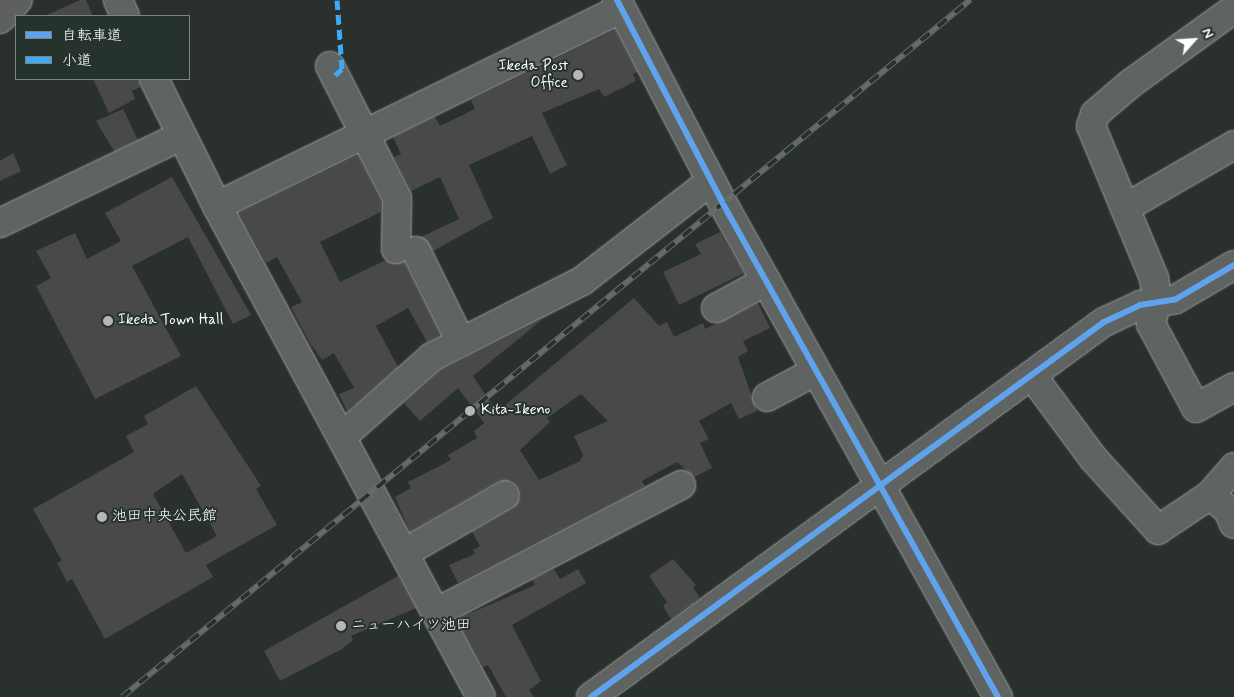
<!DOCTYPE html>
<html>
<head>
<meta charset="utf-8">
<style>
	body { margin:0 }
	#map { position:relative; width:1234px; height:697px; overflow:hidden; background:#29302d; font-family:Mynerve,"Klee One",sans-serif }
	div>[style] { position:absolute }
	.building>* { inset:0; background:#494a47 }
	.roads { filter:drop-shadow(0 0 1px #9fa2a0) drop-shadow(0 0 1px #9fa2a0) }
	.minor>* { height:28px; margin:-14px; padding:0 14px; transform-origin:14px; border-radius:14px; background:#5f6362 }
	.highway>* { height:28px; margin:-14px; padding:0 14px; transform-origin:14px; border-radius:14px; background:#5e605d }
	.rail>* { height:5.5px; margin-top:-2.75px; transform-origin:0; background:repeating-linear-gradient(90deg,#26332d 0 11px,#686c69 0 22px); box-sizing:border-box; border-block:1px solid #686c69 }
	.quiet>* { height:5px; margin-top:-2.5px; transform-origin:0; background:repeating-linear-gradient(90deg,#3fa9f5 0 10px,transparent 0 15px) }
	.cycleway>* { height:6px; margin:-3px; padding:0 3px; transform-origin:3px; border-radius:3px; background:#60a3ed }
	.dots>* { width:14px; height:14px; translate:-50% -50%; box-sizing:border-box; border:2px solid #26332d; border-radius:50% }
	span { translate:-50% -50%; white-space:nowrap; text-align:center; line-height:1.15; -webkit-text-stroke:4px #26332d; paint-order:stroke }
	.poi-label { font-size:15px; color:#fff }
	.right { translate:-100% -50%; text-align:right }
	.left { translate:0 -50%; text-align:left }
	.legend { position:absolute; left:15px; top:15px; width:175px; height:65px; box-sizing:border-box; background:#26332d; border:1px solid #7d8581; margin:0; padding:6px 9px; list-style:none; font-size:15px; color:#fff }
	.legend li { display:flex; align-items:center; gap:10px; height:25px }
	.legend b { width:25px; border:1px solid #7d8581 }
	.north { position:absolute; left:1169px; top:15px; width:50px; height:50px; -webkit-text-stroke:4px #26332d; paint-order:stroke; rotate:64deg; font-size:14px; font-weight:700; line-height:20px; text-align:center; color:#fff }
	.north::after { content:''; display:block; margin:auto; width:18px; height:22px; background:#fff; clip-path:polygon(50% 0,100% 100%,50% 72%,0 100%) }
</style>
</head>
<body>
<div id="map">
	<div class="building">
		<div style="clip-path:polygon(80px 0,86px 0,93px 16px,45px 16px)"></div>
		<div style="clip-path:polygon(615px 30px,637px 72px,633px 74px,636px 81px,604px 97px,599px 89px,542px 113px,567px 165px,550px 174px,532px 136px,469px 165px,493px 218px,433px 251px,421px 237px,459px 219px,440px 177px,411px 191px,394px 157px,401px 154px,393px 137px,435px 117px,440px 126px,475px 109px,471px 100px)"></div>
		<div style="clip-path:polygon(93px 79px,138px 79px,140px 87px,132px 91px,135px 99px,109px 113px)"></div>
		<div style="clip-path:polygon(123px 109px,138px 140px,114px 151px,96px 121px)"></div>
		<div style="clip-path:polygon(13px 153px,21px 171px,0 181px,0 161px)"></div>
		<div style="clip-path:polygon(358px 155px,381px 202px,381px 212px,320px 242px,340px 282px,386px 260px,404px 262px,440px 335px,427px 342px,408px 308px,376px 326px,398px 367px,347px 411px,339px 394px,354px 388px,334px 353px,322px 360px,310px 343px,291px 307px,302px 302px,277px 257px,266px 263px,239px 213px)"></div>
		<div style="clip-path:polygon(172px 177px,251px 315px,233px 324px,188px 237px,132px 266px,181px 356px,95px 399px,36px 286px,51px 278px,36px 251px,75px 233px,87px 259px,121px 241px,105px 213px)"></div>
		<div style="clip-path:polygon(720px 232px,744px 273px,679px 305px,663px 272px,701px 254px,695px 244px)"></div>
		<div style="clip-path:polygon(evenodd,634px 298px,659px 326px,667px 322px,674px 337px,703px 323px,705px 329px,758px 303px,770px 328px,743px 341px,748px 351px,738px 357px,757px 411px,739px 419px,731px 403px,699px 421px,709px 439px,700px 443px,712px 468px,694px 477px,677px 462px,642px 481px,645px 486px,458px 583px,449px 565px,475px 554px,473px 550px,480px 546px,472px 532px,513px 508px,521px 496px,519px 488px,512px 481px,498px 481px,410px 532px,395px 497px,411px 488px,408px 482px,451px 460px,448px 455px,477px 438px,474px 431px,484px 423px,458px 388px,420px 421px,404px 403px,441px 370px,543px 319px,473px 376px,497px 412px,634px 298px,581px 394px,608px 421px,574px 436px,583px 455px,580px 461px,539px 480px,520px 450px,550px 422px,547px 418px,581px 394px)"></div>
		<div style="clip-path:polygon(evenodd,196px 386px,261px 486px,256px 489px,277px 525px,206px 565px,213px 577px,105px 639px,72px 579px,67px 582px,57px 563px,62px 561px,33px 509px,134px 452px,126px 436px,148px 424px,144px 416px,196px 386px,182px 474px,217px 536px,186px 553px,153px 494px,182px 474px)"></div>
		<div style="clip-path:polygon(673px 559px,696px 585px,693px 587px,700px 598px,671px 619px,663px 606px,667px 602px,649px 576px)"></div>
		<div style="clip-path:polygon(554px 569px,560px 579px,578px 569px,586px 583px,512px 625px,541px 681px,529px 690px,534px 697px,506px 697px,488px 665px,483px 667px,457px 619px,535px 585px,532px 580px)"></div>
		<div style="clip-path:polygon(398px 576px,416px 608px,351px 636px,353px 640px,342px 649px,280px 681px,264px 651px)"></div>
	</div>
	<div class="roads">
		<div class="minor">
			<div style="left:118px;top:0;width:17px;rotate:66deg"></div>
			<div style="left:617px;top:0;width:228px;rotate:62.5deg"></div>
			<div style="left:722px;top:202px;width:567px;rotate:60.86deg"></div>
			<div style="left:1234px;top:9px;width:128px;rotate:144.2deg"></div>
			<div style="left:1130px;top:84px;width:46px;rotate:139.4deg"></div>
			<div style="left:1095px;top:114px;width:13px;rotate:108deg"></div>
			<div style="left:1091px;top:126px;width:165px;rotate:67.5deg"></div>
			<div style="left:1154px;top:278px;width:22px;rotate:82deg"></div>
			<div style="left:1157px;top:300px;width:25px;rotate:104deg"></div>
			<div style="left:1151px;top:324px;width:95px;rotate:61.8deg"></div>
			<div style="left:1196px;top:408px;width:43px;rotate:-28.9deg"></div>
			<div style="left:330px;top:66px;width:148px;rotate:63.1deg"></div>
			<div style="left:397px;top:198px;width:51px;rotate:91.1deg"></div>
			<div style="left:154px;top:79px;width:142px;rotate:63.6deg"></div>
			<div style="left:217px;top:206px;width:557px;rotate:61.73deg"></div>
			<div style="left:217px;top:206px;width:449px;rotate:-26deg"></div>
			<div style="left:1125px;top:208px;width:126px;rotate:-30deg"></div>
			<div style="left:0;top:223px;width:201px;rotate:-25.7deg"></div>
			<div style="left:416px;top:251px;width:102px;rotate:63.7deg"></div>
			<div style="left:716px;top:308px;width:57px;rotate:-28.4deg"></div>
			<div style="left:1033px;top:377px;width:101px;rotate:53.5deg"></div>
			<div style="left:1093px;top:458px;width:97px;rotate:47.9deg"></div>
			<div style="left:1158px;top:530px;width:63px;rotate:-33.9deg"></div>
			<div style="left:1210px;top:495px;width:37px;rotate:-49deg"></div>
			<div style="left:767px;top:397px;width:55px;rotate:-28deg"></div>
			<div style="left:344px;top:435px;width:118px;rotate:-41.6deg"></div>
			<div style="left:432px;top:357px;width:168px;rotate:-26.9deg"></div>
			<div style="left:582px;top:281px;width:163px;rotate:-37.8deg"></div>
			<div style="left:1210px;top:495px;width:23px;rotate:40deg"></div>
			<div style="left:1228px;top:510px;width:15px;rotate:67deg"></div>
			<div style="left:406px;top:552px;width:114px;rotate:-29.9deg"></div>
			<div style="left:437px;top:612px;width:275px;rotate:-27.5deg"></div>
			<div style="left:591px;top:697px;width:635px;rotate:-36.17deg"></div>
			<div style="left:1104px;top:322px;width:40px;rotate:-25deg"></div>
			<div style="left:1140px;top:305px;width:36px;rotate:-9deg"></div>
			<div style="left:1176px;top:299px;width:67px;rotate:-30.4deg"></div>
		</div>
		<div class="highway">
			<div style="left:0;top:19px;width:26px;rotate:-47deg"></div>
		</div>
	</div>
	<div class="rail">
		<div style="left:122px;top:697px;width:1098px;rotate:-39.42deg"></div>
	</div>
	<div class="quiet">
		<div style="left:335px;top:75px;width:9px;rotate:-41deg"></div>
		<div style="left:342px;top:69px;width:69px;rotate:-94.1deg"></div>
	</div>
	<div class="cycleway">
		<div style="left:617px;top:0;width:228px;rotate:62.5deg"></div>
		<div style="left:722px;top:202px;width:567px;rotate:60.86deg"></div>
		<div style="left:591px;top:697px;width:635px;rotate:-36.17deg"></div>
		<div style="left:1104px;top:322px;width:40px;rotate:-25deg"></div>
		<div style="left:1140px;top:305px;width:36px;rotate:-9deg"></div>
		<div style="left:1176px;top:299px;width:67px;rotate:-30.4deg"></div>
	</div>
	<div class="dots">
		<div style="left:578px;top:75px;background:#b4b7b6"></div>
		<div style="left:108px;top:321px;background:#b4b7b6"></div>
		<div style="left:470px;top:411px;background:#b4b7b6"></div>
		<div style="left:102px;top:517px;background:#b4b7b6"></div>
		<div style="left:341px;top:626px;background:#b4b7b6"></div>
	</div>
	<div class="poi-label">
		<span class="right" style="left:568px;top:75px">Ikeda Post<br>Office</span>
		<span class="left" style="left:118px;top:321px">Ikeda Town Hall</span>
		<span class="left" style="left:481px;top:411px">Kita-Ikeno</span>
		<span class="left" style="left:112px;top:517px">池田中央公民館</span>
		<span class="left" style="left:351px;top:626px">ニューハイツ池田</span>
	</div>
	<ul class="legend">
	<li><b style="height:6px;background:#60a3ed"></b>自転車道</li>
	<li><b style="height:6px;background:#3fa9f5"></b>小道</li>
	</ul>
	<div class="north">N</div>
</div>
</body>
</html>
